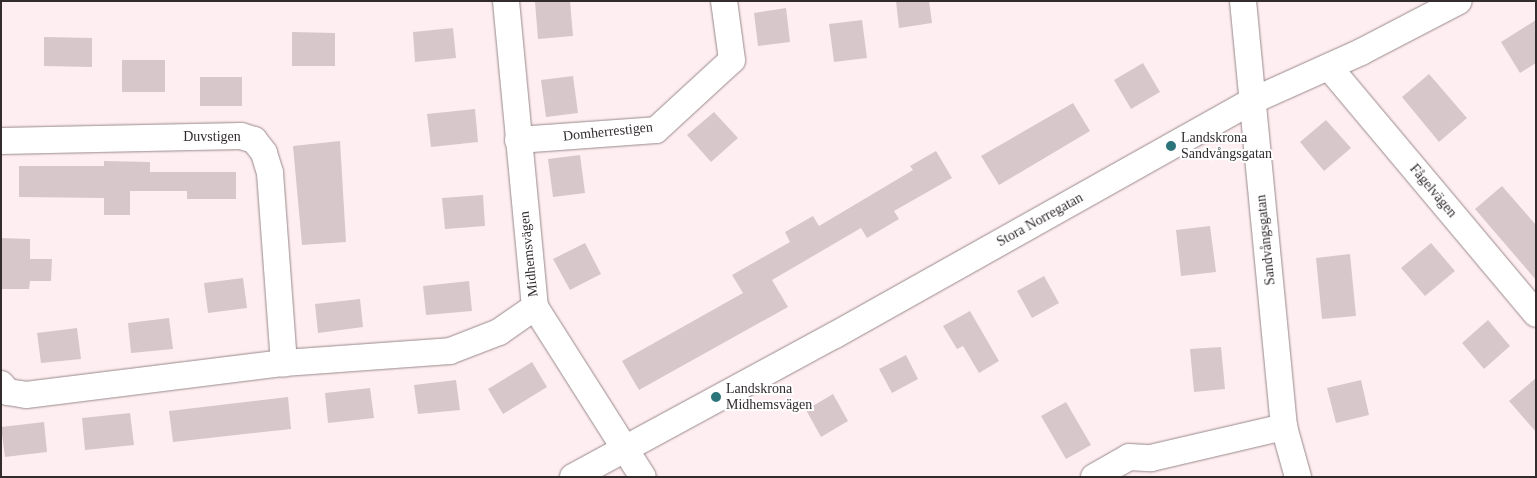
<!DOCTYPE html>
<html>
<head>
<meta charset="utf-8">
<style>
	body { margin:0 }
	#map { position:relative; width:1537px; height:478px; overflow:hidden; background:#ffeef1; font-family:"Times New Roman",serif }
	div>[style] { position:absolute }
	.building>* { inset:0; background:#d7c7cb }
	.roads { filter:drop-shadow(0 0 1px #98898c) drop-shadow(0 0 1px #98898c) }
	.minor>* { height:26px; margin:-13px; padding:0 13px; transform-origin:13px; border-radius:13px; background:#fff }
	.dots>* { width:14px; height:14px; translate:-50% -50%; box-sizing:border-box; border:2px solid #fff; border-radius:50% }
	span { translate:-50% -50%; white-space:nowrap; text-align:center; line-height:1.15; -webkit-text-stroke:4px #fff; paint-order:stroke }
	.street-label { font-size:14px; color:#322c2d }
	.poi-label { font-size:14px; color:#322c2d }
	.left { translate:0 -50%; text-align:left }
	.frame { position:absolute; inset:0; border:2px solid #322c2d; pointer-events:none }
</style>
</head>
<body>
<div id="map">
	<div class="building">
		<div style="clip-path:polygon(570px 1px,573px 36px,538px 39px,535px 2px)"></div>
		<div style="clip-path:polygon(896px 1px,929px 1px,932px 23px,899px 28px)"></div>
		<div style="clip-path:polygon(786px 8px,790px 42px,758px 46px,754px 13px)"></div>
		<div style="clip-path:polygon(862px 20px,867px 58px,834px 62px,829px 24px)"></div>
		<div style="clip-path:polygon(1536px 20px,1536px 63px,1520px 73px,1501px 42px)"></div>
		<div style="clip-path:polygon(453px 28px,456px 58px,415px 62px,413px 32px)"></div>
		<div style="clip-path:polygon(292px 32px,335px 33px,335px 66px,292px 66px)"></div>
		<div style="clip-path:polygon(44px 37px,92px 38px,92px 67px,44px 66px)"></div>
		<div style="clip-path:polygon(122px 60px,165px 60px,165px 92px,122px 92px)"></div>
		<div style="clip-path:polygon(1143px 63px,1160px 92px,1131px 109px,1114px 80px)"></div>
		<div style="clip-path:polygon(1429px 74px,1467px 118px,1439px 142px,1402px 97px)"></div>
		<div style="clip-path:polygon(573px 76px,578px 113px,546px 117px,541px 80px)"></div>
		<div style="clip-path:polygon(200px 77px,242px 77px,242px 106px,200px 106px)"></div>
		<div style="clip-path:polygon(1073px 103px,1090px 131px,999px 185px,981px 156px)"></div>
		<div style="clip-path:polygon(475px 109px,478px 142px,431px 147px,427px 114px)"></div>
		<div style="clip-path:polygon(714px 112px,738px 138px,711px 162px,687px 135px)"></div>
		<div style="clip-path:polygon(1326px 120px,1351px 148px,1324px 171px,1300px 142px)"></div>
		<div style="clip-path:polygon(340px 141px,346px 242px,302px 245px,293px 146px)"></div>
		<div style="clip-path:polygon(936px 151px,952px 178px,894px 211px,899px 219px,867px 238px,861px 228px,772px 280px,788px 307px,639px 390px,622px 361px,743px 293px,732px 275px,790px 242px,785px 232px,813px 216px,819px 226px,913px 170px,910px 166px)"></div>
		<div style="clip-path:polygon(580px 155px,585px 193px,553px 197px,548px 159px)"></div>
		<div style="clip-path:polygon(104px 161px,150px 162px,150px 172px,236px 172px,236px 199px,187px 199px,187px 191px,130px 191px,130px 215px,104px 215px,104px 198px,19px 197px,19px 166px,104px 166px)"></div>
		<div style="clip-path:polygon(1502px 186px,1536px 225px,1536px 280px,1475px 209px)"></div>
		<div style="clip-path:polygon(483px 195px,485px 226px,445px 229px,442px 198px)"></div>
		<div style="clip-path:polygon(1210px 226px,1216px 272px,1181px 276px,1176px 230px)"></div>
		<div style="clip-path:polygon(1px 238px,30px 239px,30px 259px,52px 259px,51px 281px,30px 281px,29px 289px,1px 289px)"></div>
		<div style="clip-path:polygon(585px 243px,601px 274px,570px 290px,553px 259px)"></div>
		<div style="clip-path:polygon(1431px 243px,1455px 271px,1425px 296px,1401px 268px)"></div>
		<div style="clip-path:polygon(1350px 254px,1356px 316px,1322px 319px,1316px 258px)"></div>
		<div style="clip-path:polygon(1044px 276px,1059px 303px,1032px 318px,1017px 291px)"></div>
		<div style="clip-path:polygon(243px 278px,247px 308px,208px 313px,204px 283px)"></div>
		<div style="clip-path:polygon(469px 281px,472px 311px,426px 315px,423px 286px)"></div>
		<div style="clip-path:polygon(360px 299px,363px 327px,318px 333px,315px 304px)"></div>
		<div style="clip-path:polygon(970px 311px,999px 361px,979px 373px,963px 346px,957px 349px,943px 326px)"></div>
		<div style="clip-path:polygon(169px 318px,173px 349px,131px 353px,128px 323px)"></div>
		<div style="clip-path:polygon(1488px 320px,1510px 346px,1484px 369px,1462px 343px)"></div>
		<div style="clip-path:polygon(77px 328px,81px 359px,41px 363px,37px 333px)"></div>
		<div style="clip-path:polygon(1221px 347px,1225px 389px,1194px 392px,1190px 349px)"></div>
		<div style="clip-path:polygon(906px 355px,918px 379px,892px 393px,879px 369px)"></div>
		<div style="clip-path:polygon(532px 362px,547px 387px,503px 414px,488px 389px)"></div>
		<div style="clip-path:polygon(1536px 378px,1536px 432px,1509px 401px)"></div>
		<div style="clip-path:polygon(456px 380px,460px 410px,418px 414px,414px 385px)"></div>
		<div style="clip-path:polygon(1361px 380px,1369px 415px,1336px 423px,1327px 388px)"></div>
		<div style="clip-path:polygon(370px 388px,374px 418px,328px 423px,325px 393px)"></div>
		<div style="clip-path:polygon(833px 394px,848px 421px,821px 437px,806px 410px)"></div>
		<div style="clip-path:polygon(288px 397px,291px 429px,173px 442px,169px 411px)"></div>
		<div style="clip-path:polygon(1066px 402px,1091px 445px,1066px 459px,1041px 416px)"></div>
		<div style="clip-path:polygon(130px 413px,134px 445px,85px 450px,82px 418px)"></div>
		<div style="clip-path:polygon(44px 422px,47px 452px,5px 457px,1px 427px)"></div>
	</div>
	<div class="roads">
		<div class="minor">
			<div style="left:506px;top:1px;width:307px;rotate:84.6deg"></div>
			<div style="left:535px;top:307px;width:201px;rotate:57.6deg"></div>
			<div style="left:1243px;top:1px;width:428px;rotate:84.5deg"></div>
			<div style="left:1284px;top:427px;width:52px;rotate:74.4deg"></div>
			<div style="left:1329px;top:67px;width:322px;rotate:50deg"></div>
			<div style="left:518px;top:140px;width:138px;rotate:-4.1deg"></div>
			<div style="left:656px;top:130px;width:103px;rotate:-42.6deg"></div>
			<div style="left:732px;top:60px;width:60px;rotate:-97.7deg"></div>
			<div style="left:1px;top:141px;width:240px;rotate:-1.2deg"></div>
			<div style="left:241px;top:136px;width:14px;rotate:17deg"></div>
			<div style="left:254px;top:140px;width:16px;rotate:52deg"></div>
			<div style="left:264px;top:153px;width:21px;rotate:73deg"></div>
			<div style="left:270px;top:173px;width:191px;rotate:85.8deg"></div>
			<div style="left:1px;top:384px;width:11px;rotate:49deg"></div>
			<div style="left:8px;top:392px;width:18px;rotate:9deg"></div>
			<div style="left:26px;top:395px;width:260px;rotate:-7.1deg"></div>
			<div style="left:284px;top:363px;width:166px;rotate:-4.1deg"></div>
			<div style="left:450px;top:351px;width:53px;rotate:-21.2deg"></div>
			<div style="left:499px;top:332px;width:44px;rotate:-34.8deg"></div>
			<div style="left:573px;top:477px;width:298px;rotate:-28.5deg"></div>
			<div style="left:835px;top:335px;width:478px;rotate:-29.3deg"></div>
			<div style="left:1252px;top:101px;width:120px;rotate:-24.2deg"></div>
			<div style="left:1361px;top:52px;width:110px;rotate:-27.5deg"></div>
			<div style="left:1094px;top:477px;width:40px;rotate:-29.7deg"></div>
			<div style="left:1129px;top:457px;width:22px;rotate:3deg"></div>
			<div style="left:1151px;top:458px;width:137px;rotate:-13.1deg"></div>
		</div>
	</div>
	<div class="dots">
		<div style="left:1171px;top:146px;background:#2b747a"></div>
		<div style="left:716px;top:397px;background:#2b747a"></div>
	</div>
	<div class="street-label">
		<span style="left:608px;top:132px;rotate:-6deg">Domherrestigen</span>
		<span style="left:212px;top:137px">Duvstigen</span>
		<span style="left:1433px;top:191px;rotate:50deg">Fågelvägen</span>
		<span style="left:1040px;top:220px;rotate:-29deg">Stora Norregatan</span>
		<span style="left:1266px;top:240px;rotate:-96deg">Sandvångsgatan</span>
		<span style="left:529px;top:254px;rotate:-96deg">Midhemsvägen</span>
	</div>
	<div class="poi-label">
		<span class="left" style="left:1181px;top:146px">Landskrona<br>Sandvångsgatan</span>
		<span class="left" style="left:726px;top:397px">Landskrona<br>Midhemsvägen</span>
	</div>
	<div class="frame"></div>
</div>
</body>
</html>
